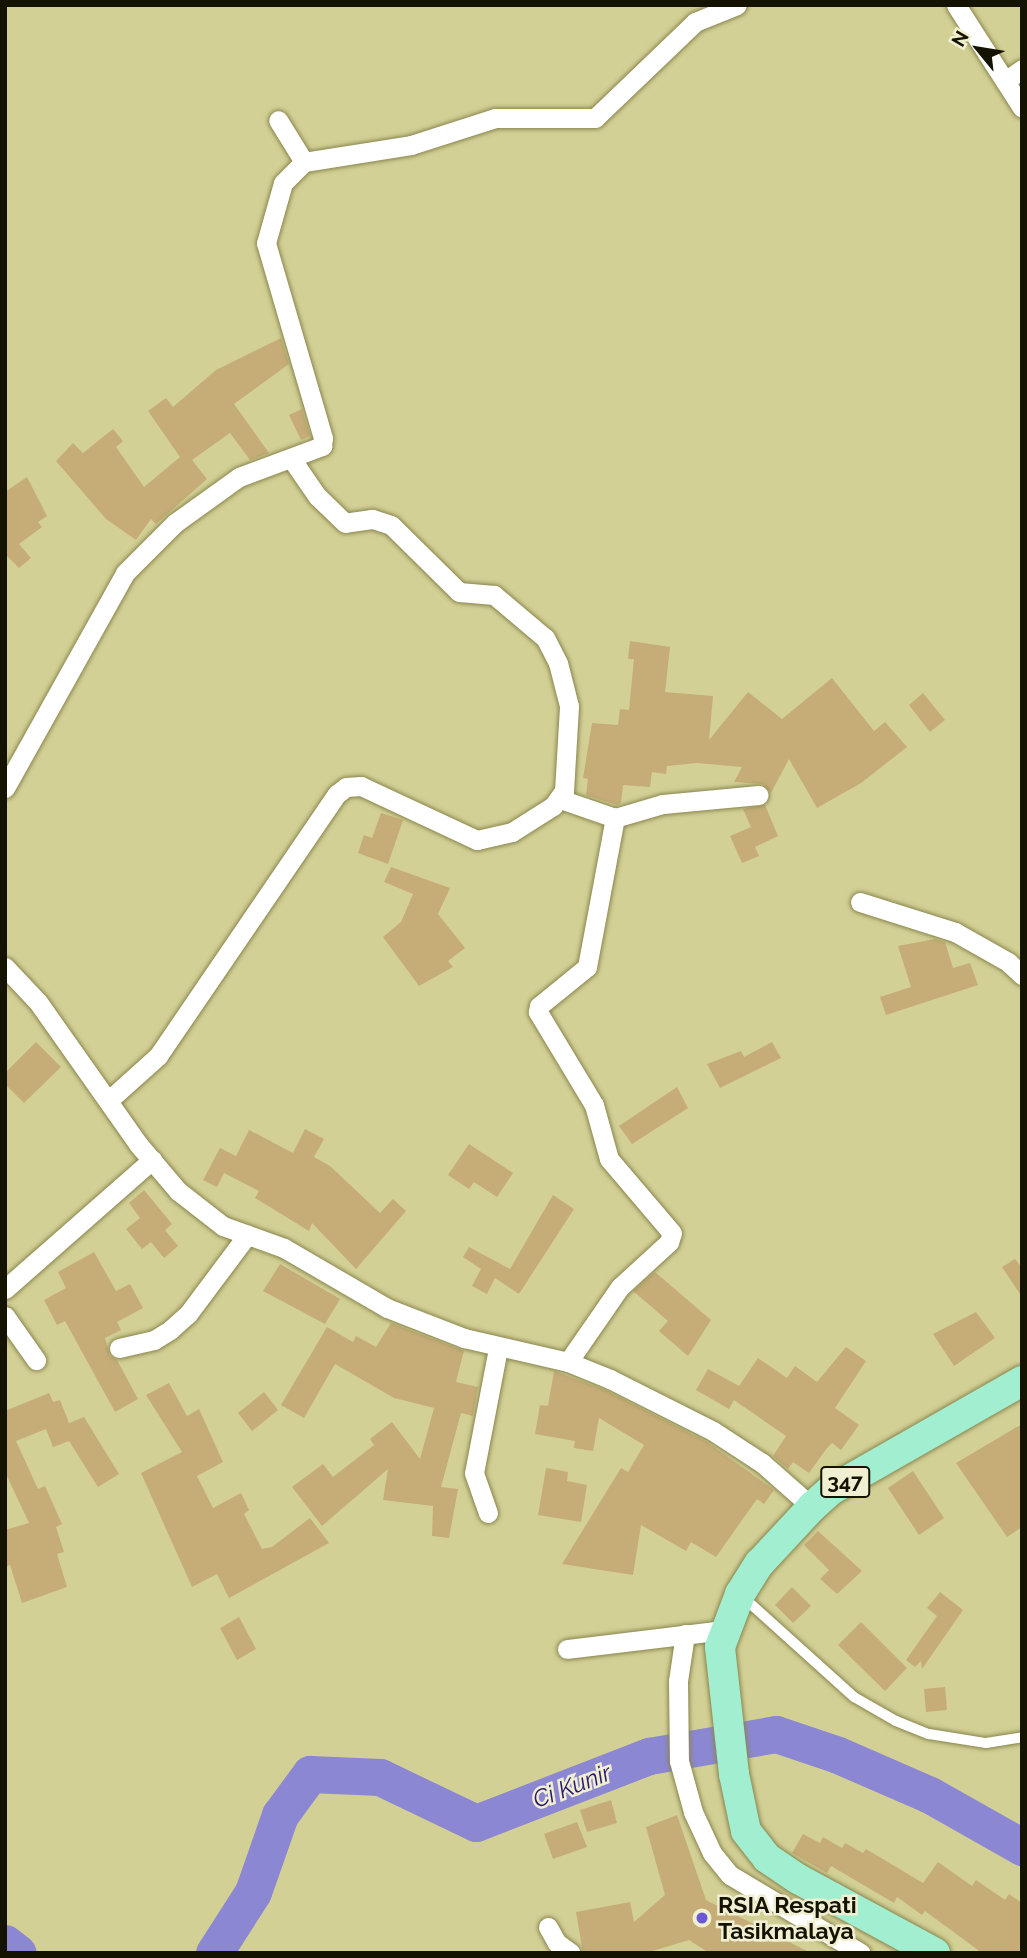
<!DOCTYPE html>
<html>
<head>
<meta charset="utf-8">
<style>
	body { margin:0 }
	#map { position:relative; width:1027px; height:1958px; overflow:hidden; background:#d3d096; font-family:Raleway,sans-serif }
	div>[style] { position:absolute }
	.river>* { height:37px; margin:-18.5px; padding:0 18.5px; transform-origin:18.5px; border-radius:18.5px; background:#8b87d2 }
	.building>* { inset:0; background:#c6ad77 }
	.roads { filter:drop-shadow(0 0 2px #89864e) drop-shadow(0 0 2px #89864e) }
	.service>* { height:10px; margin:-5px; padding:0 5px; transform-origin:5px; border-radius:5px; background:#fff }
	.minor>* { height:19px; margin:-9.5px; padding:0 9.5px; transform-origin:9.5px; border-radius:9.5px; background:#fff }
	.primary>* { height:30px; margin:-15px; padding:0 15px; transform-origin:15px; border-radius:15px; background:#a1eed1 }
	.dots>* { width:19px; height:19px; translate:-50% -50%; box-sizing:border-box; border:4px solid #f0efd2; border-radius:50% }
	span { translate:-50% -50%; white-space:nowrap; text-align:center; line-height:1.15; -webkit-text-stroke:5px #f0efd2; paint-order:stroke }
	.shield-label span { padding:2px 5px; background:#f0efd2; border:2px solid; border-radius:5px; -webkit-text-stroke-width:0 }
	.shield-label { font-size:21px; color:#141200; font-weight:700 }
	.poi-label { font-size:23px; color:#141200; font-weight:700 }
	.left { translate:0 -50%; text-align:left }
	.water-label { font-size:24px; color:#2d1870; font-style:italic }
	.frame { position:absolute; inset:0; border:7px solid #141200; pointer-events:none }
	.north { position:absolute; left:943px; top:14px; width:70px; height:70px; -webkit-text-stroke:5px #f0efd2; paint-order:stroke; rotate:300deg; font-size:19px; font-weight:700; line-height:28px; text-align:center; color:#141200 }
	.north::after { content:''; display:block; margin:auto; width:24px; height:32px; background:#141200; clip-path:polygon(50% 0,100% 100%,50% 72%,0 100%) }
</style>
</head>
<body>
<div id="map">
	<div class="river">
		<div style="left:5px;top:1943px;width:16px;rotate:38deg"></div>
		<div style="left:214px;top:1953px;width:72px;rotate:-57.4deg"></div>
		<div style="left:253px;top:1892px;width:82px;rotate:-70.7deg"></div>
		<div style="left:280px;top:1815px;width:51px;rotate:-53.8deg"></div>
		<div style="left:310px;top:1774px;width:70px;rotate:2.5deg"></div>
		<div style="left:380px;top:1777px;width:106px;rotate:25.6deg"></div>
		<div style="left:476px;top:1823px;width:186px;rotate:-21.2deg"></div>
		<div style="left:649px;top:1756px;width:129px;rotate:-9.8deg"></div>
		<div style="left:776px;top:1734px;width:65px;rotate:18.7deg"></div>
		<div style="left:838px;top:1755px;width:100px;rotate:23.5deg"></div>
		<div style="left:930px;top:1795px;width:106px;rotate:29.5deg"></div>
	</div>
	<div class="building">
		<div style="clip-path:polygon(281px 338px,289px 364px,234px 404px,269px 453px,250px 460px,230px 433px,192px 460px,207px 479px,156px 524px,151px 519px,136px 540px,106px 519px,56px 461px,73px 443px,83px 453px,113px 429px,123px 441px,116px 447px,144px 487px,180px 457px,148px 411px,166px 398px,173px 407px,216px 370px)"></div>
		<div style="clip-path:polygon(302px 409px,310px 436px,301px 440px,289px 415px)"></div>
		<div style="clip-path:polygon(27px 477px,47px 516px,38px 522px,42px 527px,19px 544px,31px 558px,19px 568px,5px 554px,5px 492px)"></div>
		<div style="clip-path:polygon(630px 641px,670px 647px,665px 692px,713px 696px,709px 740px,748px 692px,782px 719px,832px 678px,874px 731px,885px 722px,907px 747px,861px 783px,817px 808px,789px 759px,771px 793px,763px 784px,734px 782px,742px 767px,697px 763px,667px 766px,666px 774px,652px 772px,650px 787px,623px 785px,621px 803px,617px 805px,586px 795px,588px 779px,583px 778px,592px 723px,618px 725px,620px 709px,629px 710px,634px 659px,628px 659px)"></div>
		<div style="clip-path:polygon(923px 693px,945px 720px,930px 732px,909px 705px)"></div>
		<div style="clip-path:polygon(765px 805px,778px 836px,755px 847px,759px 856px,742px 863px,730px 836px,751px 827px,743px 809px)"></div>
		<div style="clip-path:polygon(381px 813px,403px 820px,388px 864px,358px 853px,364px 835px,372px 838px)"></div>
		<div style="clip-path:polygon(391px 867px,450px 888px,438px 914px,465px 948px,448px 961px,453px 967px,419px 986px,383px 937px,401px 922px,413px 894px,384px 882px)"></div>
		<div style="clip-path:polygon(935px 939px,945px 942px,953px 968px,970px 963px,978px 985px,886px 1015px,880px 997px,911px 987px,898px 946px)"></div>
		<div style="clip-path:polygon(36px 1042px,61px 1067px,24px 1103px,5px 1084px,5px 1073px)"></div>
		<div style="clip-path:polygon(772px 1042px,781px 1058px,720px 1088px,707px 1064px,741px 1051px,744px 1057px)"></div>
		<div style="clip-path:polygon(677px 1087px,688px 1108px,632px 1144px,619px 1126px)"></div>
		<div style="clip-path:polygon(305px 1129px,324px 1139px,314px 1157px,330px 1166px,380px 1213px,393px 1199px,406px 1211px,356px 1269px,312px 1223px,309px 1231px,255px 1198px,259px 1191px,224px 1173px,217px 1187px,203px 1180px,220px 1148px,236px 1156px,249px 1130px,293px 1153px)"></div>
		<div style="clip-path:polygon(469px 1144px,513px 1173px,497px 1197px,474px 1182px,469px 1189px,448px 1175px)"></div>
		<div style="clip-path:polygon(144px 1190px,172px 1224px,165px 1230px,178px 1246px,164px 1258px,151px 1242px,142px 1249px,126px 1229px,140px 1218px,129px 1203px)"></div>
		<div style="clip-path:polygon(553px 1195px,574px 1209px,519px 1294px,495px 1278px,487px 1294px,472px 1286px,481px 1269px,463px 1257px,469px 1247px,510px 1269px)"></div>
		<div style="clip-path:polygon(94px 1252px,116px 1291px,130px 1284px,143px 1308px,117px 1322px,121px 1330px,105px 1338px,110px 1356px,117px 1360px,138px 1399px,115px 1412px,65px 1321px,57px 1325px,44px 1300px,66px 1288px,58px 1272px)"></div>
		<div style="clip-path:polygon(1015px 1259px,1022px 1268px,1022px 1297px,1002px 1267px)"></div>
		<div style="clip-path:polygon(280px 1264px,340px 1299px,325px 1324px,263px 1291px)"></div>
		<div style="clip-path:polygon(655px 1272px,711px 1320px,688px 1356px,659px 1331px,668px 1321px,633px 1291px)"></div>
		<div style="clip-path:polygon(976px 1312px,995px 1338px,954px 1366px,933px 1334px)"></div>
		<div style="clip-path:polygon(391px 1323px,464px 1351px,456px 1382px,478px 1387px,473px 1416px,461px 1413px,441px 1487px,458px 1489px,449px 1538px,432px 1536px,433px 1506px,383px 1500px,388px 1469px,322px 1526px,292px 1487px,323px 1464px,333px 1477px,374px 1445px,370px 1439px,392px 1422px,420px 1459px,434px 1408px,394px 1398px,335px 1364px,304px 1418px,281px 1405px,327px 1327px,353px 1342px,356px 1336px,376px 1347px)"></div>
		<div style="clip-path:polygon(846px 1347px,866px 1361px,835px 1408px,859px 1425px,841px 1450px,832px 1443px,827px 1448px,809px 1473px,793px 1462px,788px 1469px,773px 1456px,786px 1436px,734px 1400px,729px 1409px,696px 1390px,708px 1369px,739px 1386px,758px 1358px,787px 1378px,795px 1366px,817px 1382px)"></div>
		<div style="clip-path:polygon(554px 1371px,605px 1390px,707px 1442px,774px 1490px,764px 1504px,757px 1499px,716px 1557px,691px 1542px,686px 1551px,641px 1525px,633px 1575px,562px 1564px,621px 1468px,628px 1472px,644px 1445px,599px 1418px,593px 1451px,574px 1448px,575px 1441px,535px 1434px,540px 1405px,548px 1406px)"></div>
		<div style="clip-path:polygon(169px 1383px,187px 1416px,199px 1409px,223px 1462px,197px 1476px,213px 1508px,241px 1493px,249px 1510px,244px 1514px,262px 1549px,272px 1547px,310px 1518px,329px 1543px,229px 1598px,217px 1574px,192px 1587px,141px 1473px,182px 1452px,146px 1395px)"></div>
		<div style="clip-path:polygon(264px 1392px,278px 1410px,252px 1431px,238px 1413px)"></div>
		<div style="clip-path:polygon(49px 1393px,53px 1402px,60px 1400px,69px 1423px,84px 1417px,119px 1474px,98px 1487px,69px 1441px,53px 1447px,46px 1429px,16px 1441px,38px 1489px,45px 1486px,62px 1524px,56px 1527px,64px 1552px,57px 1554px,67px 1587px,22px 1603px,10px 1565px,5px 1567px,5px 1530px,29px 1523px,5px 1472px,5px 1411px)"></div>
		<div style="clip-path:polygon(1022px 1424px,1022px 1527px,1007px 1537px,956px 1463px)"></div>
		<div style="clip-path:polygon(546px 1468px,568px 1472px,567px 1481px,587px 1485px,581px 1522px,538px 1515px)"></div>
		<div style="clip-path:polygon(913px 1471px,944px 1518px,919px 1535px,888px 1488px)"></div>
		<div style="clip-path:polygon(818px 1531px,862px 1571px,837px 1594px,820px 1579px,829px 1570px,804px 1545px)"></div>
		<div style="clip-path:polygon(792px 1587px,811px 1606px,793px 1623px,775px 1605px)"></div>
		<div style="clip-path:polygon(940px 1592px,963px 1610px,922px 1669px,921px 1661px,915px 1667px,906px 1660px,937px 1616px,927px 1608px)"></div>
		<div style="clip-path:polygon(239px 1617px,256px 1649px,237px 1660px,220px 1628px)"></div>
		<div style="clip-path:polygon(861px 1622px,907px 1668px,885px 1691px,838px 1645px)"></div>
		<div style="clip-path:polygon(945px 1687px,947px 1710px,926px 1712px,924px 1689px)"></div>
		<div style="clip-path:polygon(611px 1800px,617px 1823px,587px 1832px,580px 1810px)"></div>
		<div style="clip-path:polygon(677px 1815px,706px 1900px,811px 1953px,709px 1953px,689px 1940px,646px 1953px,583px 1953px,576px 1912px,630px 1902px,634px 1922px,665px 1895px,646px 1827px)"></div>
		<div style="clip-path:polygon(577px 1822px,587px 1847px,553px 1859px,544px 1834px)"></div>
		<div style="clip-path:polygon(803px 1834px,820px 1843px,823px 1837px,842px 1848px,845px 1843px,863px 1853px,866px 1849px,923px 1883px,938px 1862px,972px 1886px,976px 1880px,1005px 1900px,1009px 1894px,1022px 1903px,1022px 1953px,982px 1953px,925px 1911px,922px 1915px,897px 1897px,894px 1903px,831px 1866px,827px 1873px,792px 1853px)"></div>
	</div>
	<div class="roads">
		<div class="service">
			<div style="left:743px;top:1597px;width:149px;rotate:42deg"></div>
			<div style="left:854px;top:1697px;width:48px;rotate:29.7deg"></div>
			<div style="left:896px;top:1721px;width:35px;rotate:22deg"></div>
			<div style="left:929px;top:1734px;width:58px;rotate:9deg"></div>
			<div style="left:986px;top:1743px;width:36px;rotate:-9deg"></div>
		</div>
		<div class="minor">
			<div style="left:956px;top:5px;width:122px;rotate:57.3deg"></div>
			<div style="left:1005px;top:81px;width:21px;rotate:-35deg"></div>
			<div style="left:304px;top:162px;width:108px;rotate:-9deg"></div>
			<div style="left:411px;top:145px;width:88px;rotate:-17.8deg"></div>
			<div style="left:495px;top:118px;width:100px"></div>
			<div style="left:595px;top:118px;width:139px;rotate:-43.8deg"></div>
			<div style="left:695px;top:22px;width:45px;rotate:-22deg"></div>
			<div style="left:5px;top:788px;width:246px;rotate:-60.8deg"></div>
			<div style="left:125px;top:573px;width:71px;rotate:-45deg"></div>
			<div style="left:175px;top:523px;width:79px;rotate:-35.7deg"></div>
			<div style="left:239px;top:477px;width:89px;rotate:-20.5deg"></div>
			<div style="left:322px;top:446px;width:8px;rotate:-83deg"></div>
			<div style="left:323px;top:438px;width:203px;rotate:-106.3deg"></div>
			<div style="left:266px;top:243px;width:62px;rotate:-74.2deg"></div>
			<div style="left:283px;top:183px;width:30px;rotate:-45deg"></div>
			<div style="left:304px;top:162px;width:49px;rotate:-121.8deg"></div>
			<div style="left:560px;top:799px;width:58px;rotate:19.1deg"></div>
			<div style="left:860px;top:902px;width:100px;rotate:17.5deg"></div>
			<div style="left:955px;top:932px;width:61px;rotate:29.5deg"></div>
			<div style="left:1008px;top:962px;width:19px;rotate:43deg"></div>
			<div style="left:5px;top:967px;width:48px;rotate:46.7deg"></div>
			<div style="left:38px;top:1002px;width:174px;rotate:54.8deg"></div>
			<div style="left:138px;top:1144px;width:62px;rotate:49.6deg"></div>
			<div style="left:178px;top:1191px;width:57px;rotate:37.9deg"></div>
			<div style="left:223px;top:1226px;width:65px;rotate:19.8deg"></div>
			<div style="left:284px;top:1248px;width:119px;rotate:30.2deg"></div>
			<div style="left:387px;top:1308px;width:83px;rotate:21.3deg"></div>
			<div style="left:464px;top:1338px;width:107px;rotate:13deg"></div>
			<div style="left:568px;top:1362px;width:45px;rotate:22deg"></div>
			<div style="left:610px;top:1379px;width:115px;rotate:26.8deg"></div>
			<div style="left:713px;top:1431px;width:59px;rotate:33.1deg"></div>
			<div style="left:762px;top:1463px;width:67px;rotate:41.3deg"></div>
			<div style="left:109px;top:1100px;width:66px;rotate:-41.9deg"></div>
			<div style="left:158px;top:1056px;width:317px;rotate:-55.7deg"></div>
			<div style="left:337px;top:794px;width:11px;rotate:-38deg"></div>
			<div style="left:346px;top:787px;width:15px;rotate:-4deg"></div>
			<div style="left:361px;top:786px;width:128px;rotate:25deg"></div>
			<div style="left:477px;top:840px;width:36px;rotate:-13deg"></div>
			<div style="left:512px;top:832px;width:49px;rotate:-32.4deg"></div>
			<div style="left:553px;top:806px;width:19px;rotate:-54deg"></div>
			<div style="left:564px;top:791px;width:85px;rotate:-86.6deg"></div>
			<div style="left:569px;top:706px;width:44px;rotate:-104.3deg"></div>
			<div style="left:558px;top:663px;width:28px;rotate:-117deg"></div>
			<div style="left:545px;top:638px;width:67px;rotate:-139.9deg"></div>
			<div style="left:494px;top:595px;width:35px;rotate:-175deg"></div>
			<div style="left:459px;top:592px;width:95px;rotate:-135.4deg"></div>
			<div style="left:391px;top:525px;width:20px;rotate:-162deg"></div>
			<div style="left:372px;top:519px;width:27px;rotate:172deg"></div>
			<div style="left:345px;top:523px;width:39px;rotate:-136deg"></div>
			<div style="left:317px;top:496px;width:46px;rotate:-124.4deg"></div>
			<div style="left:5px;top:1289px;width:196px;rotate:-41.3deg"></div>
			<div style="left:5px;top:1316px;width:54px;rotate:54.8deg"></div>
			<div style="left:119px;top:1348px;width:36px;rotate:-13deg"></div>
			<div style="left:154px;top:1340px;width:19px;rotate:-32deg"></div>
			<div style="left:170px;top:1330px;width:24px;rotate:-42deg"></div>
			<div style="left:188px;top:1314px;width:99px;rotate:-53.2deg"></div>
			<div style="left:568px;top:1362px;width:91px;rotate:-55.3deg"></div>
			<div style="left:620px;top:1287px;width:67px;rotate:-42.6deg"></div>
			<div style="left:669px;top:1242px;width:9px;rotate:-72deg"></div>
			<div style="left:672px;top:1233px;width:97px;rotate:-130.4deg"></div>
			<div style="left:609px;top:1159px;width:56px;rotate:-105.5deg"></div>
			<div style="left:594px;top:1105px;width:109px;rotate:-121.1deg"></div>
			<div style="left:538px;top:1012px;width:6px;rotate:-81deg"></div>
			<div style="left:539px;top:1006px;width:62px;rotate:-39.1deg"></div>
			<div style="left:587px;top:967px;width:152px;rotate:-79.4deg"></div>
			<div style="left:615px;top:818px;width:50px;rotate:-16.3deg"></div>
			<div style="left:663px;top:804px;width:96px;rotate:-5.4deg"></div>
			<div style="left:488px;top:1513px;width:42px;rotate:-109.3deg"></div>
			<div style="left:474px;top:1473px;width:127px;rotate:-79.1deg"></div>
			<div style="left:685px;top:1634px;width:48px;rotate:98.5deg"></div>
			<div style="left:678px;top:1681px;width:80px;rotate:89.3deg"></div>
			<div style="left:679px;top:1761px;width:53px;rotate:74.6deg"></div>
			<div style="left:693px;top:1812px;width:45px;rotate:65.1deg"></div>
			<div style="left:712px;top:1853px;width:28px;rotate:51deg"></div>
			<div style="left:730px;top:1875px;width:152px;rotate:30.8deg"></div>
			<div style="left:567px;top:1649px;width:159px;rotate:-6.9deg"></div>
			<div style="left:548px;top:1927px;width:18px;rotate:61deg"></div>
			<div style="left:557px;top:1943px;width:17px;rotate:36deg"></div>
		</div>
		<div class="primary">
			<div style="left:935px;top:1953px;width:156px;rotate:-151.6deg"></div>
			<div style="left:798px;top:1879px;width:37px;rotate:-146deg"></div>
			<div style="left:767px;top:1858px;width:34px;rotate:-128deg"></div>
			<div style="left:746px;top:1831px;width:58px;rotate:-101.9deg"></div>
			<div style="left:734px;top:1774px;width:128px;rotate:-96.3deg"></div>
			<div style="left:720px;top:1647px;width:57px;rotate:-69.3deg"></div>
			<div style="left:740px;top:1594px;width:36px;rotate:-58deg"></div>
			<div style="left:759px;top:1564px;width:78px;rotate:-47.1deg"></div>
			<div style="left:812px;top:1507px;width:25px;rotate:-42deg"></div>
			<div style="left:831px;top:1490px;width:220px;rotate:-29.7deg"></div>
		</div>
	</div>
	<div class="dots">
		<div style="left:702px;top:1918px;background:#6b59d3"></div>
	</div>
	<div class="shield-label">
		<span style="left:845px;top:1482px">347</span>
	</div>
	<div class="poi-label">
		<span class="left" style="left:718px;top:1918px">RSIA Respati<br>Tasikmalaya</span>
	</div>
	<div class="water-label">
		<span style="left:572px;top:1786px;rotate:-21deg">Ci Kunir</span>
	</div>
	<div class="frame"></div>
	<div class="north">N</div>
</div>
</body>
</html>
